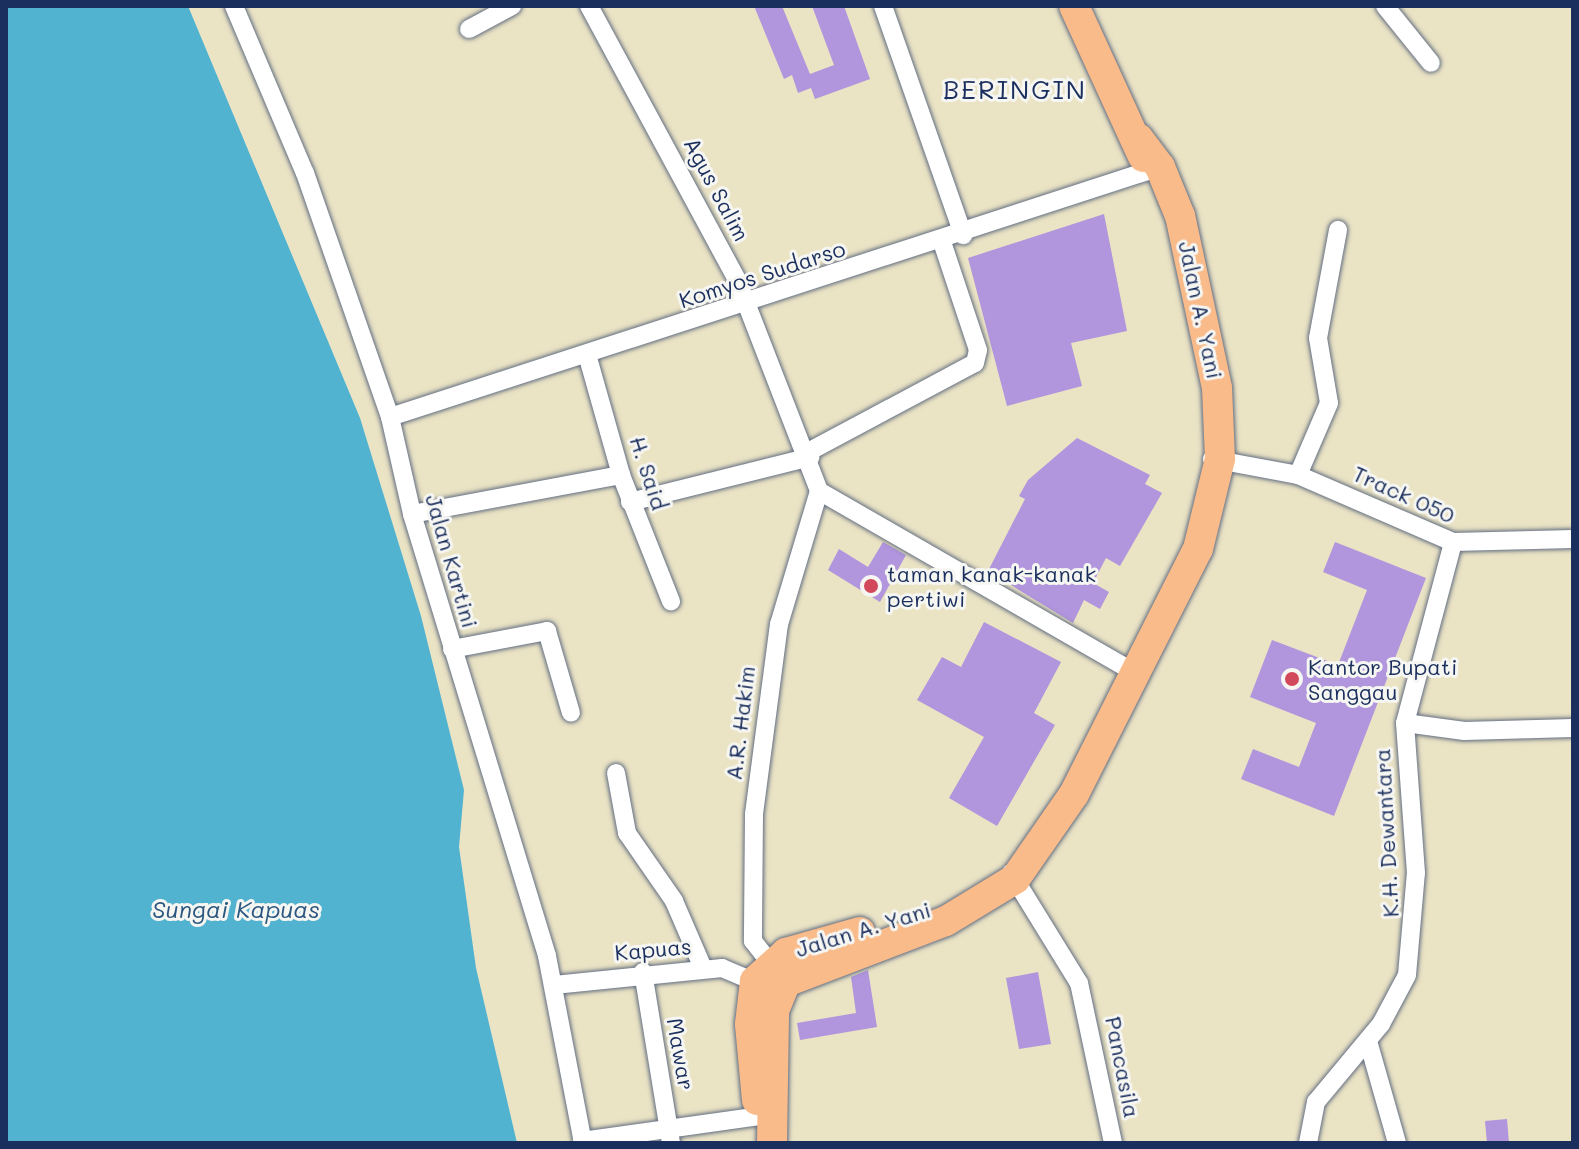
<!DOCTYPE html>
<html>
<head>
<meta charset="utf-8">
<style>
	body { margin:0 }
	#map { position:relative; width:1579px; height:1149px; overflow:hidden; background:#eae3c4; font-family:Mali,sans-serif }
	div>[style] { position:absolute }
	.water>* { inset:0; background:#52b3d1 }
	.building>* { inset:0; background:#b195dd }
	.roads { filter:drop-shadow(0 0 2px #636e82) drop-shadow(0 0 2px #636e82) }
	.minor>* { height:18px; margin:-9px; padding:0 9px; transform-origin:9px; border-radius:9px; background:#fff }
	.trunk>* { height:30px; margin:-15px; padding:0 15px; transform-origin:15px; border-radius:15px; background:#fabb8b }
	.dots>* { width:22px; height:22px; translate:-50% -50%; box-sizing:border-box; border:4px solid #f6f6f2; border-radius:50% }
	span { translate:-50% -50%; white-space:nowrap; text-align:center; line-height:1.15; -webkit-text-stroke:6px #f6f6f2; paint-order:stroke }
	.street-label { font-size:22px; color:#1b2f5e }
	.poi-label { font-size:22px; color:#1b2f5e }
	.left { translate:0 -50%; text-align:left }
	.water-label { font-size:24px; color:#2c5780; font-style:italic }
	.quarter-label { font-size:26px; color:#1b2f5e; letter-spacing:2px }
	.frame { position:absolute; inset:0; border:8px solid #1b2f5e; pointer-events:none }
</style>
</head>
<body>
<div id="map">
	<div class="water">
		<div style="clip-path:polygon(6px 6px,188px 6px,360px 418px,421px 616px,464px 790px,459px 847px,476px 968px,517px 1143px,6px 1143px)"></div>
	</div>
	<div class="building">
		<div style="clip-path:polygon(754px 6px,782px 6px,810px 74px,834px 65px,812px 6px,844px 6px,870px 79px,815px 99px,811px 88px,798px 93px,792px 75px,784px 79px)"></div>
		<div style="clip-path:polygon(1104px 214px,1127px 331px,1071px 343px,1082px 386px,1007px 406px,968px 258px)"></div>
		<div style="clip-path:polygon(1077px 438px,1150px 475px,1145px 484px,1162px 493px,1120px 566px,1106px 558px,1093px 583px,1109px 592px,1100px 609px,1084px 600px,1073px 623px,988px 571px,1025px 499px,1019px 496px,1028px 480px)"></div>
		<div style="clip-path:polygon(883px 542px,906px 555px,880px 602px,828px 570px,839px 549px,868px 567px)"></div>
		<div style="clip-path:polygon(1335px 542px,1426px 578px,1334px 816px,1241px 779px,1253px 749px,1299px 767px,1316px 723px,1250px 697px,1272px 640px,1338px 665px,1367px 590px,1323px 572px)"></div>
		<div style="clip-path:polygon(984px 622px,1061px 662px,1034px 713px,1055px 725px,997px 826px,949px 798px,984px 737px,917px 700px,942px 657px,961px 667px)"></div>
		<div style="clip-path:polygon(868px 970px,877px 1027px,800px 1040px,797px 1023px,856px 1013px,851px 977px)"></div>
		<div style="clip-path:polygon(1038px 972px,1051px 1044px,1019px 1049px,1006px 978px)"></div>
		<div style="clip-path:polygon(1507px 1119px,1509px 1143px,1487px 1143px,1485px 1121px)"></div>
	</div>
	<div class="roads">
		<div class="minor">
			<div style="left:234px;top:6px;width:181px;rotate:67deg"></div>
			<div style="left:305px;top:173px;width:258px;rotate:70.8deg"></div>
			<div style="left:390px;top:417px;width:99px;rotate:77.2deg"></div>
			<div style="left:412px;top:514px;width:462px;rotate:73deg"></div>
			<div style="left:547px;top:956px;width:190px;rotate:79.1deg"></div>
			<div style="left:589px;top:6px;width:314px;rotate:61.6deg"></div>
			<div style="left:738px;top:282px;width:224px;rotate:68.8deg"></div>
			<div style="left:819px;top:491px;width:139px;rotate:106.7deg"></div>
			<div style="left:779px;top:624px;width:192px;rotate:97.5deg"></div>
			<div style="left:754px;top:814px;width:127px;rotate:90.5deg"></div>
			<div style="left:753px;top:941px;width:41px;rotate:52deg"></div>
			<div style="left:883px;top:6px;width:243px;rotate:70.7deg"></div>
			<div style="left:1385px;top:6px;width:73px;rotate:51.1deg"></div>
			<div style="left:469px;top:29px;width:49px;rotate:-28.1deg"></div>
			<div style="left:588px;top:358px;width:122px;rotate:74.2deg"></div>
			<div style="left:621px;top:475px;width:136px;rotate:68.4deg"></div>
			<div style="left:390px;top:417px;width:810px;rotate:-17.99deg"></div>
			<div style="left:808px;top:452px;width:189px;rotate:-28.1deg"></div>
			<div style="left:975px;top:363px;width:13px;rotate:-77deg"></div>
			<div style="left:978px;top:350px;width:114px;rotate:-108.4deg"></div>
			<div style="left:1212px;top:459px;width:87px;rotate:10.5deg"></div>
			<div style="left:1298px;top:475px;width:169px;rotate:23.4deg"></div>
			<div style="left:1453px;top:542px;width:120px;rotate:-1.4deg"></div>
			<div style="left:1298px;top:475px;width:78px;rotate:-66.7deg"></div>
			<div style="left:1329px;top:403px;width:66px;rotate:-99.6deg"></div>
			<div style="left:1318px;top:338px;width:110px;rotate:-79.5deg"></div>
			<div style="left:819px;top:491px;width:366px;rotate:29.9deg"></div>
			<div style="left:630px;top:502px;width:186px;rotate:-14deg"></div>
			<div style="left:412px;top:514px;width:213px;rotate:-10.6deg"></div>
			<div style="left:452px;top:649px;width:97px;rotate:-10.7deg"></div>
			<div style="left:547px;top:631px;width:85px;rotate:73.7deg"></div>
			<div style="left:1405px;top:723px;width:60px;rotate:7.7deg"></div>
			<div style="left:1464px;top:731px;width:109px;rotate:-1.6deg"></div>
			<div style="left:616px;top:773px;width:61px;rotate:79.6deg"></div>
			<div style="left:627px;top:833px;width:83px;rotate:55.3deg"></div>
			<div style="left:674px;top:901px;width:73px;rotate:66.6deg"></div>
			<div style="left:1011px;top:873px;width:129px;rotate:58.3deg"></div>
			<div style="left:1079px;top:983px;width:164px;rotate:78deg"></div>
			<div style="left:643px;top:972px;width:173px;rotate:80.7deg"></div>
			<div style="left:554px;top:985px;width:169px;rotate:-5.8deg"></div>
			<div style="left:722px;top:968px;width:43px;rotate:23deg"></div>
			<div style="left:1368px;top:1041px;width:106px;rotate:74.1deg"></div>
			<div style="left:582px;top:1141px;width:195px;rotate:-8deg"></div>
			<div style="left:1308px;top:1143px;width:42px;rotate:-79deg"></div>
			<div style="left:1316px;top:1102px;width:102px;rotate:-50.2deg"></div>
			<div style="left:1381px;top:1024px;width:55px;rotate:-62deg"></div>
			<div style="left:1407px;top:975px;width:102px;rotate:-85deg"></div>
			<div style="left:1416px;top:873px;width:150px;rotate:-94.2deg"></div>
			<div style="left:1405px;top:723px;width:187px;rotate:-75.1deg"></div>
		</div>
		<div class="trunk">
			<div style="left:1074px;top:6px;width:166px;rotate:65.4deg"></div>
			<div style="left:757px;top:1100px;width:76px;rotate:-95.3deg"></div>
			<div style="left:750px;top:1024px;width:43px;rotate:-83.4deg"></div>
			<div style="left:755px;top:981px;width:42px;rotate:-42.1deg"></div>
			<div style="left:786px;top:953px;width:77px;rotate:-15.8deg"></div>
			<div style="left:772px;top:1143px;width:132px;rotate:-89.1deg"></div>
			<div style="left:774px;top:1011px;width:31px;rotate:-68deg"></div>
			<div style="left:786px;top:982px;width:171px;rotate:-20.9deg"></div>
			<div style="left:946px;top:921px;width:81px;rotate:-31.3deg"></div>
			<div style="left:1015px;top:879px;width:103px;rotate:-55.2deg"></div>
			<div style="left:1074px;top:794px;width:275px;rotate:-63.2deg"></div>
			<div style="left:1198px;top:549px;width:93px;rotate:-76.3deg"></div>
			<div style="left:1220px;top:459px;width:71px;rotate:-92.4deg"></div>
			<div style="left:1217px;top:388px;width:176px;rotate:-102.1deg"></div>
			<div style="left:1180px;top:216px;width:53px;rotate:-112.2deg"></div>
			<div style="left:1160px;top:167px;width:36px;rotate:-127deg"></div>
		</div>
	</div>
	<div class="dots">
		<div style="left:871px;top:586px;background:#d1495b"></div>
		<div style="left:1292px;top:679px;background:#d1495b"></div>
	</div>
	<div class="street-label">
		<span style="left:717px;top:189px;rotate:62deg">Agus Salim</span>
		<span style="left:762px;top:274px;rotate:-18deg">Komyos Sudarso</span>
		<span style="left:1201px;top:310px;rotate:78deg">Jalan A. Yani</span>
		<span style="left:649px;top:473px;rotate:72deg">H. Said</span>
		<span style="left:1404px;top:494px;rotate:24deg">Track 050</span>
		<span style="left:452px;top:561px;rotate:74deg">Jalan Kartini</span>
		<span style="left:740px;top:723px;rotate:-83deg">A.R. Hakim</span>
		<span style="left:1386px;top:833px;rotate:-93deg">K.H. Dewantara</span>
		<span style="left:863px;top:929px;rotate:-17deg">Jalan A. Yani</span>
		<span style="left:653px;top:949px;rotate:-5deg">Kapuas</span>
		<span style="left:681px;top:1054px;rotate:80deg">Mawar</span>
		<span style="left:1123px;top:1067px;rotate:79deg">Pancasila</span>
	</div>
	<div class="poi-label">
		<span class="left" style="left:887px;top:586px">taman kanak-kanak<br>pertiwi</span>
		<span class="left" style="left:1308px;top:679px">Kantor Bupati<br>Sanggau</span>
	</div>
	<div class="water-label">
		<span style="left:236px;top:909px">Sungai Kapuas</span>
	</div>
	<div class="quarter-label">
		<span style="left:1015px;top:90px">BERINGIN</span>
	</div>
	<div class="frame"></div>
</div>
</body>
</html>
